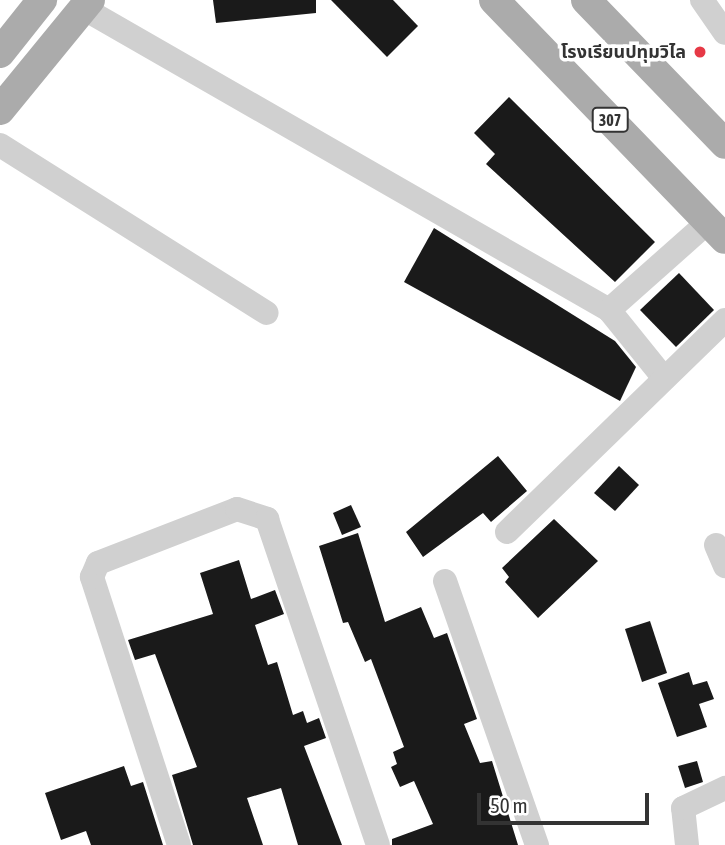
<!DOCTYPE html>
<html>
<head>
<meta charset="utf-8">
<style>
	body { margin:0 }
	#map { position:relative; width:725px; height:845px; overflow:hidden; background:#fff; font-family:"Asap Condensed","Noto Sans Thai",sans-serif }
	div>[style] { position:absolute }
	.building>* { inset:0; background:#1a1a1a }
	.minor>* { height:24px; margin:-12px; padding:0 12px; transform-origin:12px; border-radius:12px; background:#d0d0d0 }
	.major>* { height:30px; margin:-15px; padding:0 15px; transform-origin:15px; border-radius:15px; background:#ababab }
	.dots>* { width:19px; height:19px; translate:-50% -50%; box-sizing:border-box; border:4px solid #fff; border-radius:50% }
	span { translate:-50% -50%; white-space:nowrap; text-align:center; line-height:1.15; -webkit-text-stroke:7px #fff; paint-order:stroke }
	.shield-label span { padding:2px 5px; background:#fff; border:2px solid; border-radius:5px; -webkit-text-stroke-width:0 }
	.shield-label { font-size:16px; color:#333; font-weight:700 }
	.poi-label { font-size:18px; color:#333; font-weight:700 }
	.right { translate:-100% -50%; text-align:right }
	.scale { position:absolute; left:477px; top:793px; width:172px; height:32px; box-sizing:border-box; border:4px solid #333; border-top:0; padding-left:9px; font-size:21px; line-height:24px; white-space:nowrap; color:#333; -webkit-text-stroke:5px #fff; paint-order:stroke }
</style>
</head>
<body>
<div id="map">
	<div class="building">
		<div style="clip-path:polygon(213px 0,316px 0,316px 13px,216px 23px)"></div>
		<div style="clip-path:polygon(331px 0,393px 0,418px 26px,387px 57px)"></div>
		<div style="clip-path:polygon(509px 97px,655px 242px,615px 282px,486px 164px,495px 154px,474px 133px)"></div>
		<div style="clip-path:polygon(434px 228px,615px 341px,636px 367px,620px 401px,404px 282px)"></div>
		<div style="clip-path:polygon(679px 273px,714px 310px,676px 347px,640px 310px)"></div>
		<div style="clip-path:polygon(498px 456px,527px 491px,491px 522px,483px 513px,423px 557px,406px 532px)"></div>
		<div style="clip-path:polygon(619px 466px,639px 485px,615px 511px,594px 493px)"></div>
		<div style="clip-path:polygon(351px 505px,361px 527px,342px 535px,333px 513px)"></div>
		<div style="clip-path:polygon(554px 519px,598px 561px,538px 618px,505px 582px,509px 577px,502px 568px)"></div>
		<div style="clip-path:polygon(358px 533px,385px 622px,421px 607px,434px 638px,447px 633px,477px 719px,464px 724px,480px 763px,492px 761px,518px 845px,392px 845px,392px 839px,433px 824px,414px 781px,400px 787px,391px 767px,397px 764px,393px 752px,404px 747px,371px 659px,365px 662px,348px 622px,343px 623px,319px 546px)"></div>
		<div style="clip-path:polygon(239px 560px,251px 599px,275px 590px,284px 614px,255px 625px,268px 665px,277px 662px,293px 715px,303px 711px,307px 723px,319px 718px,326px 738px,304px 746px,342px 845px,298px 845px,281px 788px,247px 798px,263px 845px,193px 845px,172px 775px,197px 767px,155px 654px,135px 660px,128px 640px,213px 614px,200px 573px)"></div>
		<div style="clip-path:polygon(650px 621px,667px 673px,642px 682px,625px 629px)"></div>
		<div style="clip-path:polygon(689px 672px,693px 685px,707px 681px,714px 699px,699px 704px,707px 727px,677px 737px,658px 683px)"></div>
		<div style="clip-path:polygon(697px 761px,703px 782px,685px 788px,678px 766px)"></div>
		<div style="clip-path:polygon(124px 766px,131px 786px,143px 782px,163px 845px,91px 845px,86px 831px,61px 840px,45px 793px)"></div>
	</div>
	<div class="minor">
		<div style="left:702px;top:0;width:40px;rotate:55.1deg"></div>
		<div style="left:83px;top:8px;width:607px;rotate:29.86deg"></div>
		<div style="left:609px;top:310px;width:132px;rotate:-41.6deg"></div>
		<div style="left:0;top:145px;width:315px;rotate:32.2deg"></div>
		<div style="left:609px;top:310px;width:86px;rotate:51.1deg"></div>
		<div style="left:507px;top:532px;width:304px;rotate:-44.2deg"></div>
		<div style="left:716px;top:545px;width:23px;rotate:67deg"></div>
		<div style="left:445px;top:581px;width:280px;rotate:70.8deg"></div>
		<div style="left:179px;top:845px;width:282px;rotate:-108deg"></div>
		<div style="left:92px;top:577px;width:15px;rotate:-67deg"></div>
		<div style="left:98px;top:563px;width:149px;rotate:-21.2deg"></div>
		<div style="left:237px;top:509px;width:32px;rotate:18deg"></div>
		<div style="left:267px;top:519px;width:344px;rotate:71.2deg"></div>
		<div style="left:687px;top:845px;width:37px;rotate:-96deg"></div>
		<div style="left:683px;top:808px;width:47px;rotate:-25.5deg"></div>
	</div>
	<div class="major">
		<div style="left:494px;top:0;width:332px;rotate:46deg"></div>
		<div style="left:586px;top:0;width:200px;rotate:46deg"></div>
		<div style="left:0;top:53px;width:68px;rotate:-51.6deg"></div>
		<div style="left:0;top:110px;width:142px;rotate:-50.7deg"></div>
	</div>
	<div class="dots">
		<div style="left:700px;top:52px;background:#e63946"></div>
	</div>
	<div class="shield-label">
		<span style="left:610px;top:120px">307</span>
	</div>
	<div class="poi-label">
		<span class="right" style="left:686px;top:52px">โรงเรียนปทุมวิไล</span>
	</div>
	<div class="scale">50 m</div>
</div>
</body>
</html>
